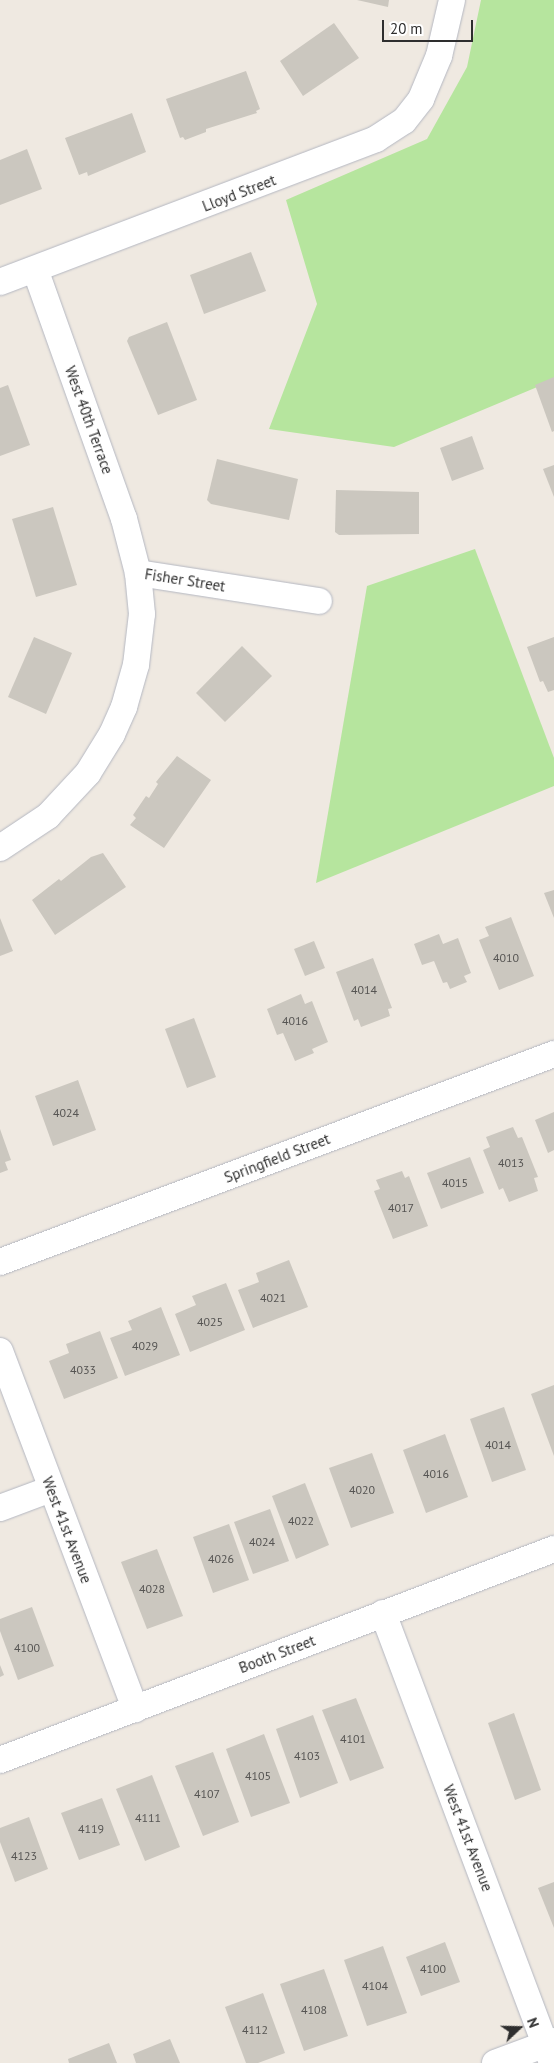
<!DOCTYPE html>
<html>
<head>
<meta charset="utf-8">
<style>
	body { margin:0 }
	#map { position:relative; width:554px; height:2063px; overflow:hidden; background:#efe9e1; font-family:"PT Sans",sans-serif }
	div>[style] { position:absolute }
	.green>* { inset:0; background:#b6e59e }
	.building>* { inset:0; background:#cbc7bf }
	.roads { filter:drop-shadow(0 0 1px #b4b7c1) drop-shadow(0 0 1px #b4b7c1) }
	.minor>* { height:26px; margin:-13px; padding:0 13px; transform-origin:13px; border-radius:13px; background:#fff }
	span { translate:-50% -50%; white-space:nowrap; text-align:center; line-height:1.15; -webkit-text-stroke:4px #fff; paint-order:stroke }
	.number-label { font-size:12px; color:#555452 }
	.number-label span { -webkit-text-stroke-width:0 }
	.street-label { font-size:15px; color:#2e2e2e }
	.north { position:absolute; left:494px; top:2003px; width:50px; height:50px; -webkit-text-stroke:4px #fff; paint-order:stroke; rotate:69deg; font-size:14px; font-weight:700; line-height:20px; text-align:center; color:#2e2e2e }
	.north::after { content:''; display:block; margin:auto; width:18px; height:22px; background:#2e2e2e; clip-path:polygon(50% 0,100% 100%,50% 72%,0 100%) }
	.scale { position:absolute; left:382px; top:20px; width:91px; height:22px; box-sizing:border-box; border:2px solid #2e2e2e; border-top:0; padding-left:6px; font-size:15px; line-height:18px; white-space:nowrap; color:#2e2e2e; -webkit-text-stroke:4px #fff; paint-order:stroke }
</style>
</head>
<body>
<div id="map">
	<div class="green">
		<div style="clip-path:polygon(481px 0,554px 0,554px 380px,394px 447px,269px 429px,317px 304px,286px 200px,427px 139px,467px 67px)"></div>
		<div style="clip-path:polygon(475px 549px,554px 758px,554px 786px,316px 883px,367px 586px)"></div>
	</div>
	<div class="building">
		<div style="clip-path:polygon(357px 0,389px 0,388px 7px)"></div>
		<div style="clip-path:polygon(334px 23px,359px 58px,303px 96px,280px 61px)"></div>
		<div style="clip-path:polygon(246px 71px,260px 109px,256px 111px,257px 113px,206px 129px,206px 132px,185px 140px,183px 137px,180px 138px,166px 99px)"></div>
		<div style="clip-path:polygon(132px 113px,146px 152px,88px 176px,87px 172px,79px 175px,65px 138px)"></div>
		<div style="clip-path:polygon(27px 149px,42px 189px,0 205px,0 160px)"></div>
		<div style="clip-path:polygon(251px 252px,266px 291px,204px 314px,190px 275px)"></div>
		<div style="clip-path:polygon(167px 322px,197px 400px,158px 415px,127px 341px,129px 337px)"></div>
		<div style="clip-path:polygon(554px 377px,554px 431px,552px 432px,535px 385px)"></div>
		<div style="clip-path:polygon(8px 385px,30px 445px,0 456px,0 388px)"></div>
		<div style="clip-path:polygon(472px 436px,484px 469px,452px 481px,440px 448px)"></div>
		<div style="clip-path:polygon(217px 459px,298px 479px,289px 520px,211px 504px,207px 500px)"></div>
		<div style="clip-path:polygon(554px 465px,554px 497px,543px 469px)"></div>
		<div style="clip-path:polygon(336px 490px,419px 492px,419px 534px,339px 535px,335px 532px)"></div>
		<div style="clip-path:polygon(53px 507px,77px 585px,36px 597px,12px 519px)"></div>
		<div style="clip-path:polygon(34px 637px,72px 653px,46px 714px,8px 697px)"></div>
		<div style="clip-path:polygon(554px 637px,554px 690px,548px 692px,543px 681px,540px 682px,527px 647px)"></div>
		<div style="clip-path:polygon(242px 646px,272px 676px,225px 722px,196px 693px)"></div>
		<div style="clip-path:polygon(177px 756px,211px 780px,164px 848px,130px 825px,136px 818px,133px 815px,146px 796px,149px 798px,158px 784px,156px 782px)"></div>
		<div style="clip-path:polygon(103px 853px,126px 887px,55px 935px,32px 900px,59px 879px,61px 881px,91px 857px)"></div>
		<div style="clip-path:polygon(554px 890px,554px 918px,544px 893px)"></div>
		<div style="clip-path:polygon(511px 917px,534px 976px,499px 990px,479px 940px,489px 936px,485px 927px)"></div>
		<div style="clip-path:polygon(0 918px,13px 951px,0 956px)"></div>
		<div style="clip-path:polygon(439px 934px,443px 944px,458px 938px,471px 973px,464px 976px,467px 982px,450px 989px,447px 982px,443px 983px,434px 961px,422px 965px,414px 944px)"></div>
		<div style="clip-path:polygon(314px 941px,325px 968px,305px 976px,294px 949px)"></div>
		<div style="clip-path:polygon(373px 958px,392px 1008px,388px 1009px,390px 1016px,361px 1027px,358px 1019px,354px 1021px,336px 972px)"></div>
		<div style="clip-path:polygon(301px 994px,305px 1004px,312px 1001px,328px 1042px,312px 1049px,314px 1053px,295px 1061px,283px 1033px,277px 1035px,267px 1009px)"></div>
		<div style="clip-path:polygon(194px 1018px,216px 1077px,187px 1088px,165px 1029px)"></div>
		<div style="clip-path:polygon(78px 1080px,96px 1130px,53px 1146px,35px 1096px)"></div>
		<div style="clip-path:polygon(554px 1112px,554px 1150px,548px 1153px,535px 1120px)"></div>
		<div style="clip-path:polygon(513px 1127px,518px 1138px,522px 1137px,538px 1177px,534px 1178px,538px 1191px,509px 1202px,503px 1188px,499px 1190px,483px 1150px,490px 1147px,486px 1137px)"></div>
		<div style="clip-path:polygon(0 1129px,11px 1160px,5px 1162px,8px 1170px,0 1173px)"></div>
		<div style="clip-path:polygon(470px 1157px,484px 1193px,441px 1209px,427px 1173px)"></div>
		<div style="clip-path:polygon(402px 1171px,405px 1178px,409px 1176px,428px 1226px,393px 1239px,374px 1191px,380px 1189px,376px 1180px)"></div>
		<div style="clip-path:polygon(289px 1260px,308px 1307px,253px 1328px,238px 1290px,259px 1282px,256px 1273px)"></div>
		<div style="clip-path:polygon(226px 1283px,245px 1330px,190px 1352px,175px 1314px,196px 1305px,192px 1296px)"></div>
		<div style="clip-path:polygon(161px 1307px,180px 1355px,125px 1376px,110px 1338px,132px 1330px,128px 1321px)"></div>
		<div style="clip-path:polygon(100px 1331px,118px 1378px,64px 1399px,49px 1361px,69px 1353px,66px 1344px)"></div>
		<div style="clip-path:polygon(554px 1385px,554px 1456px,531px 1394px)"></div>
		<div style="clip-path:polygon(504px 1407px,526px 1470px,492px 1482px,470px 1419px)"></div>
		<div style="clip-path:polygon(445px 1434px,468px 1497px,426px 1513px,403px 1450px)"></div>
		<div style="clip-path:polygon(372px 1453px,394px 1513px,351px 1528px,329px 1468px)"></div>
		<div style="clip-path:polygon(305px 1483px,329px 1545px,296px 1559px,272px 1496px)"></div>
		<div style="clip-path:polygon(270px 1509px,289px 1561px,253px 1574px,234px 1522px)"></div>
		<div style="clip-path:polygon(229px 1524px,249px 1580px,213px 1593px,193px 1537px)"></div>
		<div style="clip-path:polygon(157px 1549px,183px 1616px,147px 1629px,121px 1562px)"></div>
		<div style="clip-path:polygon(32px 1607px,54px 1666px,18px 1680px,0 1631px,0 1619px)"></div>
		<div style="clip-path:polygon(0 1665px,4px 1675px,0 1677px)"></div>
		<div style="clip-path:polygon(356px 1698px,384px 1768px,350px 1781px,322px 1710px)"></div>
		<div style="clip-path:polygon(514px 1713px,541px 1790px,515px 1800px,488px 1723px)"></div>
		<div style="clip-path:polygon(313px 1715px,338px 1783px,300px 1798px,276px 1729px)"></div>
		<div style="clip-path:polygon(264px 1734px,290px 1803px,251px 1817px,226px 1749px)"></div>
		<div style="clip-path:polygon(213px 1752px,239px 1822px,203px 1836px,175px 1766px)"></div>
		<div style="clip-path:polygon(152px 1775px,180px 1847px,145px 1861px,116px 1789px)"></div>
		<div style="clip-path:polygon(102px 1798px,120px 1845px,79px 1860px,61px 1813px)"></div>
		<div style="clip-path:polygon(29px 1817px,48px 1869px,15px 1882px,0 1842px,0 1828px)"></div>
		<div style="clip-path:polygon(554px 1882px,554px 1928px,538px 1888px)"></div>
		<div style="clip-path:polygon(445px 1942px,460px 1982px,421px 1996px,406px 1957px)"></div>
		<div style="clip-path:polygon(383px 1946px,407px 2013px,367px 2026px,344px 1960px)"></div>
		<div style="clip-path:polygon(324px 1969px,348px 2036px,304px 2051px,280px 1984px)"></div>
		<div style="clip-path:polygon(263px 1993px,285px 2053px,258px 2063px,246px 2063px,225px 2007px)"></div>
		<div style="clip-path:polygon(170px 2039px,180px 2063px,136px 2063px,133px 2054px)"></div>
		<div style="clip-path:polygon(109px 2043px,117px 2063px,69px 2063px,68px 2059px)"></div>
	</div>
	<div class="roads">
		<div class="minor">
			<div style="left:0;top:282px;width:402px;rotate:-20.8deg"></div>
			<div style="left:376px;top:139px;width:33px;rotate:-33deg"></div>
			<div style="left:404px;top:121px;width:28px;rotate:-52deg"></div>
			<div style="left:421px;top:99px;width:47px;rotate:-67.3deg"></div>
			<div style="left:439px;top:56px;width:57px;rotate:-76.9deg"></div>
			<div style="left:138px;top:573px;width:183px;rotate:8.8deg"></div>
			<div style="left:0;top:848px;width:58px;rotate:-33.7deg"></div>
			<div style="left:48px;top:816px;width:59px;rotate:-47.1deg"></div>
			<div style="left:88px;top:773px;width:46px;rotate:-58.4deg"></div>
			<div style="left:112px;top:734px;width:30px;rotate:-66deg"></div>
			<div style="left:124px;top:707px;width:44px;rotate:-74.1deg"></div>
			<div style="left:136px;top:665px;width:51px;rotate:-83.3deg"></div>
			<div style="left:142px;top:614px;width:41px;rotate:-95.6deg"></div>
			<div style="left:138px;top:573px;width:56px;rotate:-104.5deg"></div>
			<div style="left:124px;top:519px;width:265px;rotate:-109.6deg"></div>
			<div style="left:0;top:1262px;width:592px;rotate:-20.58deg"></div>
			<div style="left:0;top:1351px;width:383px;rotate:69.3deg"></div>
			<div style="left:0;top:1508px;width:54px;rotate:-20.4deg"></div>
			<div style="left:383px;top:1613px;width:481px;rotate:69.4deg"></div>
			<div style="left:0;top:1760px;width:593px;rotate:-20.85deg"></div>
			<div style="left:495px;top:2063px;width:63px;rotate:-20.4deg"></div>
		</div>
	</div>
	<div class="number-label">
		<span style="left:506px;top:958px">4010</span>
		<span style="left:364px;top:990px">4014</span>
		<span style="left:295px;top:1021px">4016</span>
		<span style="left:66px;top:1113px">4024</span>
		<span style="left:511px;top:1163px">4013</span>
		<span style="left:455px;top:1183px">4015</span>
		<span style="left:401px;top:1208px">4017</span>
		<span style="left:273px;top:1298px">4021</span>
		<span style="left:210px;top:1322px">4025</span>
		<span style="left:145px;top:1346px">4029</span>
		<span style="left:83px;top:1370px">4033</span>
		<span style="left:498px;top:1445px">4014</span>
		<span style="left:436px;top:1474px">4016</span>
		<span style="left:362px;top:1490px">4020</span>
		<span style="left:301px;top:1521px">4022</span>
		<span style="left:262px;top:1542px">4024</span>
		<span style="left:221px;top:1559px">4026</span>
		<span style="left:152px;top:1589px">4028</span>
		<span style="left:27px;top:1648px">4100</span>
		<span style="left:353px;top:1739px">4101</span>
		<span style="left:307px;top:1756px">4103</span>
		<span style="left:258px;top:1776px">4105</span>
		<span style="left:207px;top:1794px">4107</span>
		<span style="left:148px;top:1818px">4111</span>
		<span style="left:91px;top:1829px">4119</span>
		<span style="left:24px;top:1856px">4123</span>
		<span style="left:433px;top:1969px">4100</span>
		<span style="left:375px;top:1986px">4104</span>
		<span style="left:314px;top:2010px">4108</span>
		<span style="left:255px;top:2030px">4112</span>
	</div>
	<div class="street-label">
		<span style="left:239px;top:193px;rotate:-21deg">Lloyd Street</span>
		<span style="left:89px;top:420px;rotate:70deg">West 40th Terrace</span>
		<span style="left:185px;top:580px;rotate:9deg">Fisher Street</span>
		<span style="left:277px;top:1158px;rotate:-21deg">Springfield Street</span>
		<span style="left:67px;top:1530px;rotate:69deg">West 41st Avenue</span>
		<span style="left:277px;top:1654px;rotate:-21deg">Booth Street</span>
		<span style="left:468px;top:1838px;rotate:69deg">West 41st Avenue</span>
	</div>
	<div class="north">N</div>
	<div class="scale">20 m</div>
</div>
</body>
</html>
